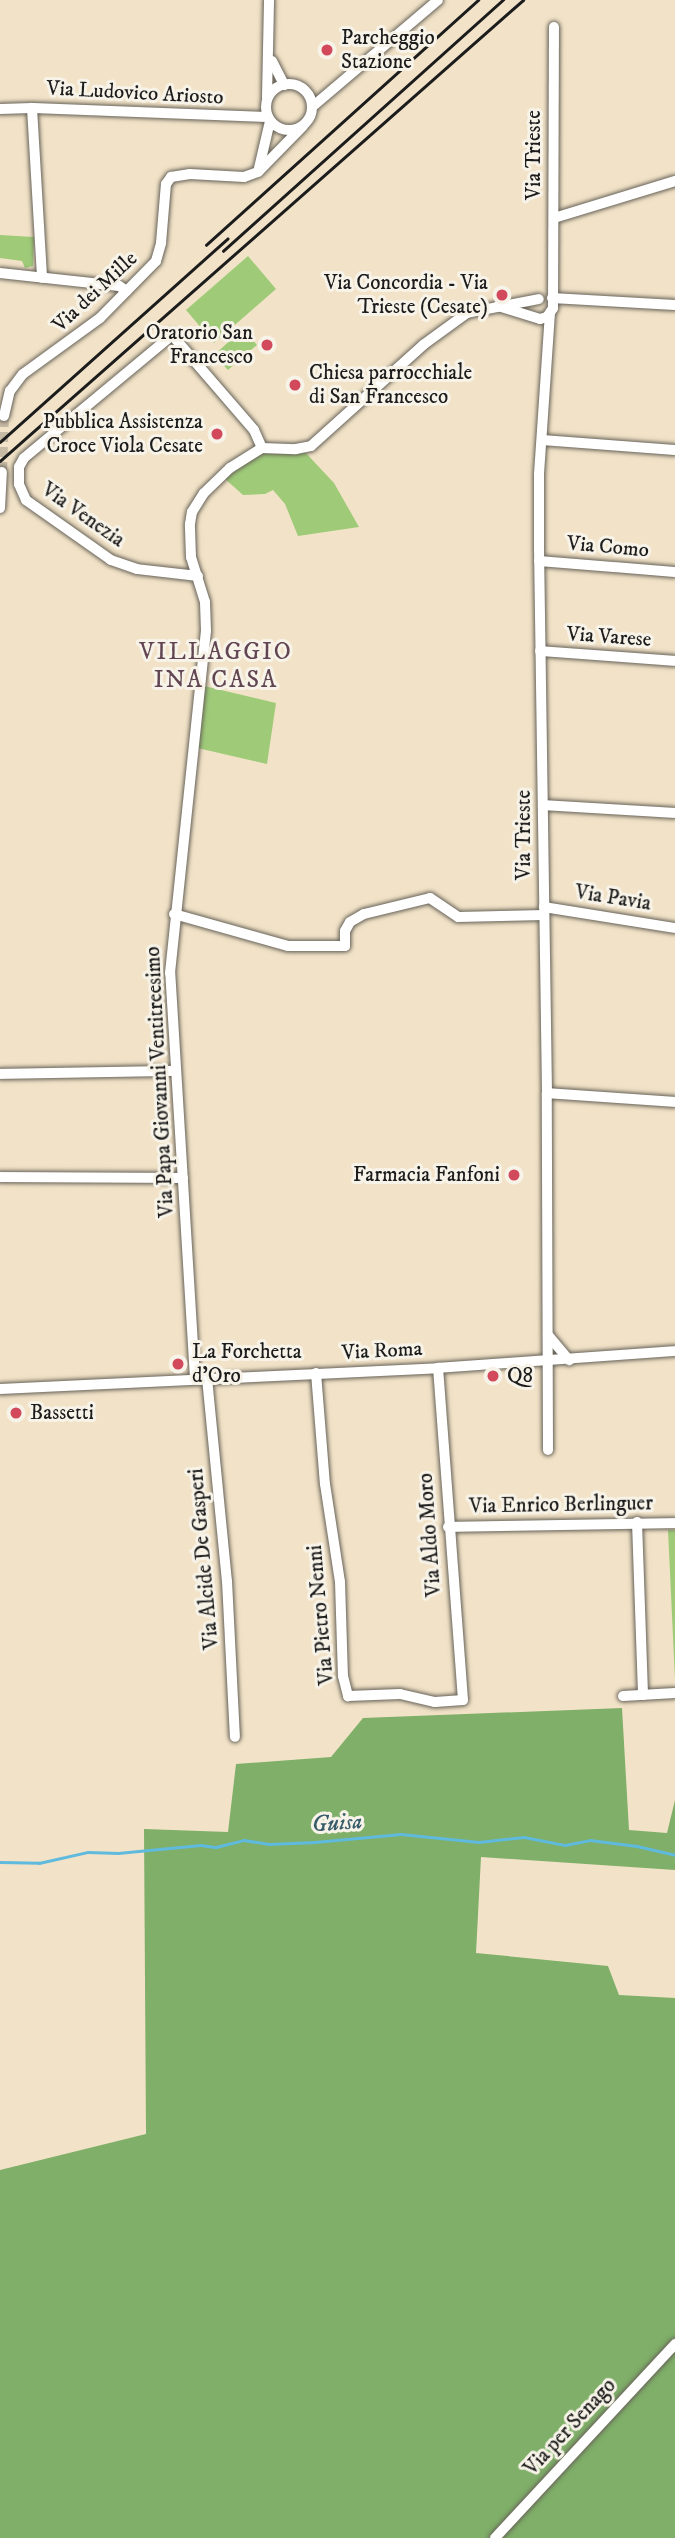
<!DOCTYPE html>
<html>
<head>
<meta charset="utf-8">
<style>
	body { margin:0 }
	#map { position:relative; width:675px; height:2538px; overflow:hidden; background:#f2e3c8; font-family:"IM FELL DW Pica",serif }
	div>[style] { position:absolute }
	.green>* { inset:0; background:#9fcb79 }
	.forest>* { inset:0; background:#7faf69 }
	.stream>* { height:2.5px; margin:-1.25px; padding:0 1.25px; transform-origin:1.25px; border-radius:1.25px; background:#5fbadd }
	.minor-tunnel>* { height:10px; margin-top:-5px; transform-origin:0; background:repeating-linear-gradient(90deg,#c7bba6 0 10px,transparent 0 15px) }
	.roads { filter:drop-shadow(0 0 2px #676258) drop-shadow(0 0 2px #676258) }
	.minor>* { height:10px; margin:-5px; padding:0 5px; transform-origin:5px; border-radius:5px; background:#fff }
	.minor>.ring { margin:-5px; padding:0; box-sizing:content-box; background:none; border:10px solid #fff; border-radius:50% }
	.rail>* { height:2.5px; margin:-1.25px; padding:0 1.25px; transform-origin:1.25px; border-radius:1.25px; background:#1c1c1c }
	.dots>* { width:19px; height:19px; translate:-50% -50%; box-sizing:border-box; border:4px solid #f7f3e8; border-radius:50% }
	span { translate:-50% -50%; white-space:nowrap; text-align:center; line-height:1.15; -webkit-text-stroke:6px #f7f3e8; paint-order:stroke }
	.poi-label { font-size:21px; color:#1c1c1c }
	.left { translate:0 -50%; text-align:left }
	.right { translate:-100% -50%; text-align:right }
	.street-label { font-size:21px; color:#1c1c1c }
	.water-label { font-size:23px; color:#375b69; font-style:italic }
	.quarter-label { font-size:24px; color:#614552; letter-spacing:2px }
</style>
</head>
<body>
<div id="map">
	<div class="green">
		<div style="clip-path:polygon(0 235px,34px 237px,33px 266px,25px 268px,22px 261px,0 258px)"></div>
		<div style="clip-path:polygon(248px 256px,276px 289px,214px 343px,186px 310px)"></div>
		<div style="clip-path:polygon(243px 329px,257px 345px,228px 370px,214px 355px)"></div>
		<div style="clip-path:polygon(304px 451px,334px 483px,359px 527px,298px 536px,285px 504px,273px 490px,265px 494px,243px 495px,224px 478px,257px 453px,292px 454px)"></div>
		<div style="clip-path:polygon(200px 685px,276px 703px,267px 764px,193px 747px)"></div>
		<div style="clip-path:polygon(668px 1530px,675px 1530px,675px 1680px)"></div>
	</div>
	<div class="forest">
		<div style="clip-path:polygon(622px 1708px,629px 1830px,667px 1833px,675px 1800px,675px 1870px,481px 1857px,476px 1953px,608px 1966px,619px 1995px,675px 1998px,675px 2538px,0 2538px,0 2170px,146px 2134px,144px 1829px,228px 1832px,236px 1764px,331px 1757px,363px 1718px)"></div>
	</div>
	<div class="stream">
		<div style="left:0;top:1862px;width:39px;rotate:1deg"></div>
		<div style="left:39px;top:1863px;width:50px;rotate:-12.7deg"></div>
		<div style="left:88px;top:1852px;width:30px;rotate:2deg"></div>
		<div style="left:118px;top:1853px;width:83px;rotate:-5.5deg"></div>
		<div style="left:201px;top:1845px;width:15px;rotate:8deg"></div>
		<div style="left:216px;top:1847px;width:29px;rotate:-14deg"></div>
		<div style="left:244px;top:1840px;width:25px;rotate:9deg"></div>
		<div style="left:269px;top:1844px;width:46px;rotate:-2.5deg"></div>
		<div style="left:315px;top:1842px;width:86px;rotate:-5.3deg"></div>
		<div style="left:401px;top:1834px;width:78px;rotate:5.9deg"></div>
		<div style="left:479px;top:1842px;width:45px;rotate:-6.3deg"></div>
		<div style="left:524px;top:1837px;width:42px;rotate:11deg"></div>
		<div style="left:565px;top:1845px;width:25px;rotate:-11deg"></div>
		<div style="left:590px;top:1840px;width:47px;rotate:7.3deg"></div>
		<div style="left:637px;top:1846px;width:39px;rotate:13deg"></div>
	</div>
	<div class="minor-tunnel">
		<div style="left:2px;top:472px;width:56px;rotate:-88deg"></div>
	</div>
	<div class="roads">
		<div class="minor">
			<div style="left:272px;top:61px;width:27px;rotate:63deg"></div>
			<div class="ring" style="left:266px;top:84px;width:36px;height:36px"></div>
			<div style="left:267px;top:97px;width:97px;rotate:-88.8deg"></div>
			<div style="left:312px;top:107px;width:165px;rotate:-40.3deg"></div>
			<div style="left:32px;top:108px;width:170px;rotate:86.6deg"></div>
			<div style="left:0;top:109px;width:32px;rotate:-2deg"></div>
			<div style="left:32px;top:108px;width:236px;rotate:2.2deg"></div>
			<div style="left:259px;top:168px;width:48px;rotate:-76.8deg"></div>
			<div style="left:554px;top:218px;width:127px;rotate:-17deg"></div>
			<div style="left:0;top:273px;width:120px;rotate:6.2deg"></div>
			<div style="left:119px;top:286px;width:9px;rotate:32deg"></div>
			<div style="left:552px;top:298px;width:123px;rotate:3.3deg"></div>
			<div style="left:498px;top:306px;width:44px;rotate:17.2deg"></div>
			<div style="left:540px;top:319px;width:7px;rotate:-16deg"></div>
			<div style="left:547px;top:317px;width:11px;rotate:-56deg"></div>
			<div style="left:553px;top:308px;width:281px;rotate:-89.8deg"></div>
			<div style="left:4px;top:416px;width:26px;rotate:-77deg"></div>
			<div style="left:10px;top:391px;width:21px;rotate:-53deg"></div>
			<div style="left:23px;top:374px;width:95px;rotate:-36deg"></div>
			<div style="left:100px;top:318px;width:80px;rotate:-45.5deg"></div>
			<div style="left:156px;top:261px;width:19px;rotate:-74deg"></div>
			<div style="left:161px;top:243px;width:59px;rotate:-85.2deg"></div>
			<div style="left:166px;top:184px;width:9px;rotate:-54deg"></div>
			<div style="left:171px;top:177px;width:19px;rotate:-9deg"></div>
			<div style="left:190px;top:174px;width:54px;rotate:3.2deg"></div>
			<div style="left:244px;top:177px;width:15px;rotate:-20deg"></div>
			<div style="left:258px;top:172px;width:64px;rotate:-45.6deg"></div>
			<div style="left:542px;top:440px;width:133px;rotate:4.3deg"></div>
			<div style="left:262px;top:448px;width:34px;rotate:2deg"></div>
			<div style="left:296px;top:449px;width:15px;rotate:-11deg"></div>
			<div style="left:311px;top:446px;width:151px;rotate:-42deg"></div>
			<div style="left:423px;top:345px;width:54px;rotate:-36deg"></div>
			<div style="left:467px;top:313px;width:73px;rotate:-11deg"></div>
			<div style="left:0;top:508px;width:36px;rotate:-87deg"></div>
			<div style="left:539px;top:561px;width:136px;rotate:4.6deg"></div>
			<div style="left:198px;top:576px;width:61px;rotate:-173.5deg"></div>
			<div style="left:137px;top:569px;width:28px;rotate:-161deg"></div>
			<div style="left:111px;top:560px;width:104px;rotate:-144.8deg"></div>
			<div style="left:26px;top:500px;width:17px;rotate:-114deg"></div>
			<div style="left:19px;top:484px;width:17px;rotate:-90deg"></div>
			<div style="left:19px;top:467px;width:10px;rotate:-61deg"></div>
			<div style="left:24px;top:458px;width:192px;rotate:-39.7deg"></div>
			<div style="left:172px;top:335px;width:125px;rotate:49.2deg"></div>
			<div style="left:254px;top:430px;width:20px;rotate:66deg"></div>
			<div style="left:540px;top:651px;width:135px;rotate:4.2deg"></div>
			<div style="left:543px;top:805px;width:132px;rotate:3.5deg"></div>
			<div style="left:544px;top:907px;width:133px;rotate:9.1deg"></div>
			<div style="left:174px;top:914px;width:118px;rotate:15.7deg"></div>
			<div style="left:288px;top:946px;width:57px"></div>
			<div style="left:345px;top:946px;width:15px;rotate:-90deg"></div>
			<div style="left:345px;top:931px;width:10px;rotate:-61deg"></div>
			<div style="left:350px;top:922px;width:16px;rotate:-30deg"></div>
			<div style="left:364px;top:914px;width:68px;rotate:-13.6deg"></div>
			<div style="left:430px;top:898px;width:34px;rotate:34deg"></div>
			<div style="left:458px;top:917px;width:86px;rotate:-1.3deg"></div>
			<div style="left:0;top:1074px;width:176px;rotate:-1deg"></div>
			<div style="left:547px;top:1093px;width:128px;rotate:4deg"></div>
			<div style="left:0;top:1177px;width:183px;rotate:0.3deg"></div>
			<div style="left:548px;top:1335px;width:33px;rotate:50deg"></div>
			<div style="left:316px;top:1373px;width:111px;rotate:85.4deg"></div>
			<div style="left:325px;top:1484px;width:99px;rotate:81.3deg"></div>
			<div style="left:340px;top:1582px;width:94px;rotate:88.2deg"></div>
			<div style="left:343px;top:1676px;width:21px;rotate:76deg"></div>
			<div style="left:348px;top:1696px;width:52px;rotate:-2.2deg"></div>
			<div style="left:400px;top:1694px;width:36px;rotate:13deg"></div>
			<div style="left:435px;top:1702px;width:28px;rotate:-4deg"></div>
			<div style="left:463px;top:1700px;width:333px;rotate:-94.3deg"></div>
			<div style="left:195px;top:1378px;width:406px;rotate:-93.5deg"></div>
			<div style="left:170px;top:973px;width:344px;rotate:-84deg"></div>
			<div style="left:206px;top:631px;width:29px;rotate:-92deg"></div>
			<div style="left:205px;top:602px;width:47px;rotate:-107.3deg"></div>
			<div style="left:191px;top:557px;width:33px;rotate:-92deg"></div>
			<div style="left:190px;top:524px;width:12px;rotate:-81deg"></div>
			<div style="left:192px;top:512px;width:22px;rotate:-58deg"></div>
			<div style="left:204px;top:493px;width:36px;rotate:-44deg"></div>
			<div style="left:230px;top:468px;width:38px;rotate:-32deg"></div>
			<div style="left:207px;top:1378px;width:204px;rotate:84.4deg"></div>
			<div style="left:227px;top:1581px;width:156px;rotate:87.1deg"></div>
			<div style="left:0;top:1389px;width:439px;rotate:-2.7deg"></div>
			<div style="left:438px;top:1368px;width:238px;rotate:-4.1deg"></div>
			<div style="left:548px;top:1450px;width:357px;rotate:-90.2deg"></div>
			<div style="left:547px;top:1093px;width:543px;rotate:-90.84deg"></div>
			<div style="left:539px;top:550px;width:76px;rotate:-90deg"></div>
			<div style="left:539px;top:474px;width:160px;rotate:-86.1deg"></div>
			<div style="left:637px;top:1522px;width:173px;rotate:88deg"></div>
			<div style="left:448px;top:1527px;width:227px;rotate:-1deg"></div>
			<div style="left:623px;top:1696px;width:52px;rotate:-3.3deg"></div>
			<div style="left:495px;top:2538px;width:265px;rotate:-47.1deg"></div>
		</div>
	</div>
	<div class="rail">
		<div style="left:206px;top:245px;width:366px;rotate:-42deg"></div>
		<div style="left:223px;top:251px;width:376px;rotate:-41.9deg"></div>
		<div style="left:0;top:442px;width:305px;rotate:-41.8deg"></div>
		<div style="left:0;top:461px;width:697px;rotate:-41.39deg"></div>
	</div>
	<div class="dots">
		<div style="left:327px;top:50px;background:#d1495b"></div>
		<div style="left:502px;top:295px;background:#d1495b"></div>
		<div style="left:267px;top:345px;background:#d1495b"></div>
		<div style="left:295px;top:385px;background:#d1495b"></div>
		<div style="left:217px;top:434px;background:#d1495b"></div>
		<div style="left:514px;top:1175px;background:#d1495b"></div>
		<div style="left:178px;top:1364px;background:#d1495b"></div>
		<div style="left:493px;top:1376px;background:#d1495b"></div>
		<div style="left:16px;top:1413px;background:#d1495b"></div>
	</div>
	<div class="poi-label">
		<span class="left" style="left:341px;top:50px">Parcheggio<br>Stazione</span>
		<span class="right" style="left:488px;top:295px">Via Concordia - Via<br>Trieste (Cesate)</span>
		<span class="right" style="left:253px;top:345px">Oratorio San<br>Francesco</span>
		<span class="left" style="left:309px;top:385px">Chiesa parrocchiale<br>di San Francesco</span>
		<span class="right" style="left:203px;top:434px">Pubblica Assistenza<br>Croce Viola Cesate</span>
		<span class="right" style="left:500px;top:1175px">Farmacia Fanfoni</span>
		<span class="left" style="left:192px;top:1364px">La Forchetta<br>d'Oro</span>
		<span class="left" style="left:507px;top:1376px">Q8</span>
		<span class="left" style="left:30px;top:1413px">Bassetti</span>
	</div>
	<div class="street-label">
		<span style="left:135px;top:93px;rotate:3deg">Via Ludovico Ariosto</span>
		<span style="left:534px;top:155px;rotate:-90deg">Via Trieste</span>
		<span style="left:95px;top:292px;rotate:-43deg">Via dei Mille</span>
		<span style="left:83px;top:515px;rotate:35deg">Via Venezia</span>
		<span style="left:608px;top:547px;rotate:5deg">Via Como</span>
		<span style="left:609px;top:637px;rotate:4deg">Via Varese</span>
		<span style="left:524px;top:835px;rotate:-90deg">Via Trieste</span>
		<span style="left:613px;top:898px;rotate:9deg">Via Pavia</span>
		<span style="left:160px;top:1082px;rotate:-93deg">Via Papa Giovanni Ventitreesimo</span>
		<span style="left:382px;top:1351px;rotate:-3deg">Via Roma</span>
		<span style="left:561px;top:1505px;rotate:-1deg">Via Enrico Berlinguer</span>
		<span style="left:430px;top:1535px;rotate:-94deg">Via Aldo Moro</span>
		<span style="left:204px;top:1559px;rotate:-95deg">Via Alcide De Gasperi</span>
		<span style="left:321px;top:1615px;rotate:-95deg">Via Pietro Nenni</span>
		<span style="left:570px;top:2427px;rotate:-47deg">Via per Senago</span>
	</div>
	<div class="water-label">
		<span style="left:337px;top:1824px;rotate:-4deg">Guisa</span>
	</div>
	<div class="quarter-label">
		<span style="left:216px;top:667px">VILLAGGIO<br>INA CASA</span>
	</div>
</div>
</body>
</html>
